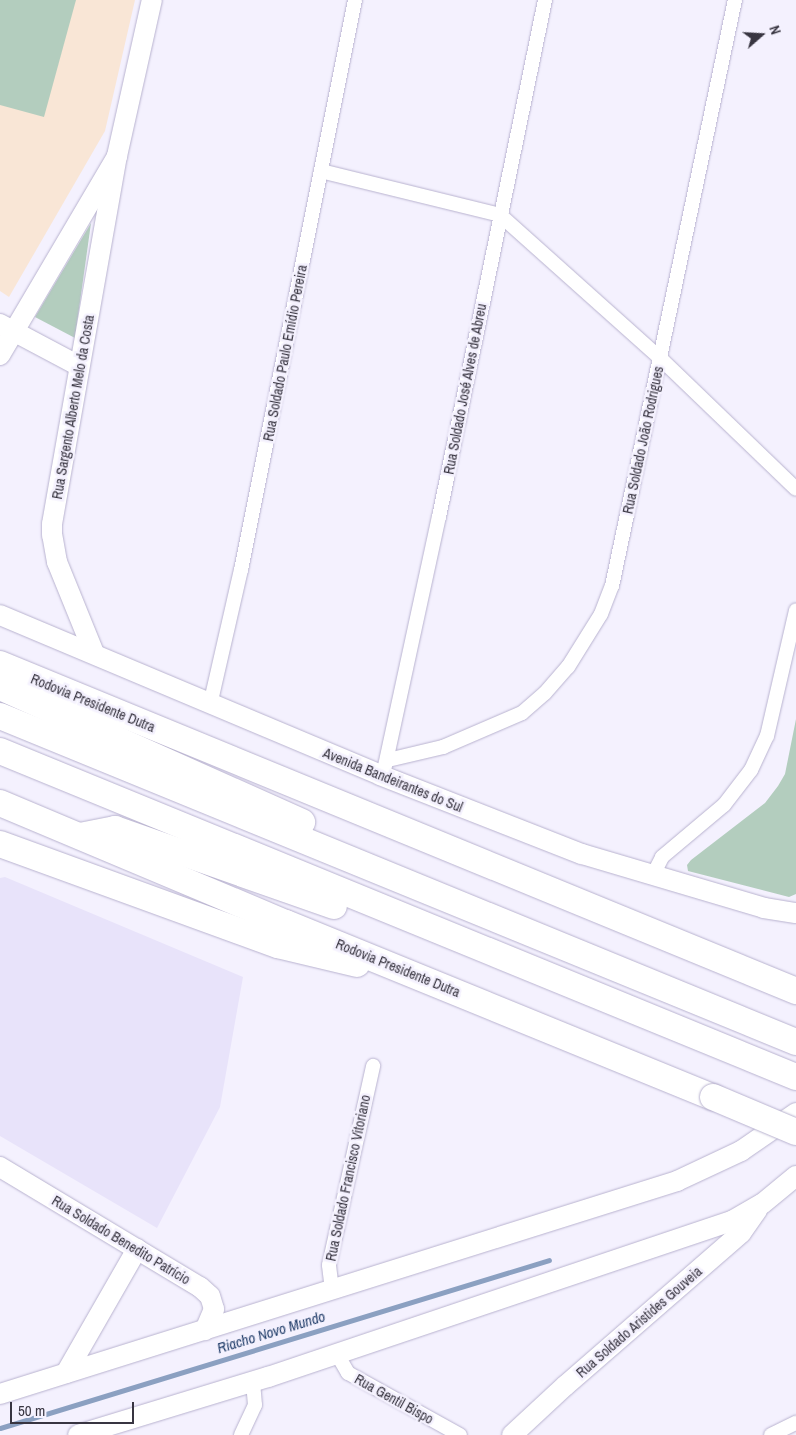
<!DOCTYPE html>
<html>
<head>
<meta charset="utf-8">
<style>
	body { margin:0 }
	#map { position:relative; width:796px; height:1435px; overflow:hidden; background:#f4f1fe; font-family:"Archivo Narrow",sans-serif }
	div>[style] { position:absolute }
	.built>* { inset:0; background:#e8e3fa }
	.education>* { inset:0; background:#f9e6d6 }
	.green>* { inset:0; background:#b3cdbe }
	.stream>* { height:5px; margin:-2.5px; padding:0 2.5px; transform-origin:2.5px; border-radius:2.5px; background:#8ba0c1 }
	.roads { filter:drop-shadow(0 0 1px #b8b2cf) drop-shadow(0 0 1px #b8b2cf) }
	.street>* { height:14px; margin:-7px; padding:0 7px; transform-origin:7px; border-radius:7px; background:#fff }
	.secondary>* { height:20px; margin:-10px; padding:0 10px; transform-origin:10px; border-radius:10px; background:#fff }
	.highway>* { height:26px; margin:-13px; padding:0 13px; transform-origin:13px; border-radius:13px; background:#fff }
	.bridges { filter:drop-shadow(0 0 1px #b8b2cf) drop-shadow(0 0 1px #b8b2cf) }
	.highway-bridge>* { height:26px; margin:-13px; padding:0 13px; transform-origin:13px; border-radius:13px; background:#fff }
	span { translate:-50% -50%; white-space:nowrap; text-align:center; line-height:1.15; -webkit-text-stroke:5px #f4f1fe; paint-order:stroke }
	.street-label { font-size:14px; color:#383541 }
	.water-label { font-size:15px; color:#223e6a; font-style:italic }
	.north { position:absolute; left:736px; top:10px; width:50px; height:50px; -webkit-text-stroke:4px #f4f1fe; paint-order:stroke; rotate:71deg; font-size:14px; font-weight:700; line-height:20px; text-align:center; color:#383541 }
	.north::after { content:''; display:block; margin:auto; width:18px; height:22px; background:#383541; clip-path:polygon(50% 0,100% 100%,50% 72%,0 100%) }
	.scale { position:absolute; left:10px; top:1402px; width:124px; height:22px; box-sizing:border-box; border:2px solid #383541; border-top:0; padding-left:6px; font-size:15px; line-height:18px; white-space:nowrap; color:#383541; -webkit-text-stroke:4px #f4f1fe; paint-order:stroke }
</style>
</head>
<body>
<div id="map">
	<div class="built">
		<div style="clip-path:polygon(5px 877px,243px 977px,220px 1107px,157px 1228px,0 1136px,0 878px)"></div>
	</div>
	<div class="education">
		<div style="clip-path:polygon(0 0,135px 0,105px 131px,9px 297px,0 291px)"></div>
	</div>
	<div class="green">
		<div style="clip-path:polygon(0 0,76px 0,44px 117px,0 105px)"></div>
		<div style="clip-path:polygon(91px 223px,75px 338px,35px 317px)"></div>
		<div style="clip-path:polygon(796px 719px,796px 894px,789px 897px,688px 871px,687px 865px,691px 860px,765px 803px,778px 786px,785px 774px)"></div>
	</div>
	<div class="stream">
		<div style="left:0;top:1428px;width:574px;rotate:-17.01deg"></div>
	</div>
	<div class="roads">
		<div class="street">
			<div style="left:321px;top:171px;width:184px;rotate:13.8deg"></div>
			<div style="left:500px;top:215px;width:216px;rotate:41.8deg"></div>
			<div style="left:661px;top:359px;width:187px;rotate:43.9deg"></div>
			<div style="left:210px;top:705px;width:139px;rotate:-77.1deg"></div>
			<div style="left:241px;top:570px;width:581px;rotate:-78.69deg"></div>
			<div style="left:388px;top:760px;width:57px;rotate:-13.3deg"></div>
			<div style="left:443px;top:747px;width:86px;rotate:-23.3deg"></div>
			<div style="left:522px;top:713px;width:30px;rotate:-41deg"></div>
			<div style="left:545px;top:693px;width:35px;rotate:-49deg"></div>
			<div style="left:568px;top:667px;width:62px;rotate:-58.1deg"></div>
			<div style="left:601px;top:614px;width:30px;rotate:-69deg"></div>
			<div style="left:612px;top:586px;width:599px;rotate:-78.15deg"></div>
			<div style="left:385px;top:766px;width:255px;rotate:-77.8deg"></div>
			<div style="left:439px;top:517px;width:528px;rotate:-78.41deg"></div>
			<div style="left:652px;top:877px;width:22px;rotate:-63deg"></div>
			<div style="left:662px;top:857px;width:81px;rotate:-40deg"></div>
			<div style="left:724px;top:805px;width:44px;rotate:-52.4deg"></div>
			<div style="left:751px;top:770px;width:38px;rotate:-65deg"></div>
			<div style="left:767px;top:736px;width:129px;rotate:-77deg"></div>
			<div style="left:332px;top:1290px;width:25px;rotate:-97deg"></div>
			<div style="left:329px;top:1265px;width:204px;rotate:-77.5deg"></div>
			<div style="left:337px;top:1354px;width:22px;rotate:60deg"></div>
			<div style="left:348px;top:1373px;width:128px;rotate:29deg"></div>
			<div style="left:241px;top:1435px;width:33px;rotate:-65deg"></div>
			<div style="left:255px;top:1405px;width:24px;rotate:-95deg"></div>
			<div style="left:771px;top:1435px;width:28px;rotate:-26deg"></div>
		</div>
		<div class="secondary">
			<div style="left:0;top:324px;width:89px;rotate:28deg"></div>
			<div style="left:0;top:355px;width:231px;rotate:-59.5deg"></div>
			<div style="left:117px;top:156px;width:160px;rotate:-77.4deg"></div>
			<div style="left:0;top:615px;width:412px;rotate:22.8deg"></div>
			<div style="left:380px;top:775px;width:217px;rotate:21.4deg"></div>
			<div style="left:582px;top:854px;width:190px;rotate:16.5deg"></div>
			<div style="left:764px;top:908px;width:32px;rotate:9deg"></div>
			<div style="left:94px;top:653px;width:98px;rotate:-112.1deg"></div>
			<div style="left:57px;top:562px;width:27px;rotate:-100deg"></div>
			<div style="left:52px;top:535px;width:11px;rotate:-90deg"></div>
			<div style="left:52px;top:524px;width:374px;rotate:-80deg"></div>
			<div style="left:0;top:1167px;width:233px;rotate:31deg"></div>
			<div style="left:200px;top:1287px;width:13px;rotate:42deg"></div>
			<div style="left:210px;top:1296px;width:14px;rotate:73deg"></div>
			<div style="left:214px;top:1309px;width:23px;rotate:113deg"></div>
			<div style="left:66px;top:1373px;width:143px;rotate:-60.2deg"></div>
			<div style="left:0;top:1394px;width:710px;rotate:-17.46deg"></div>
			<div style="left:677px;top:1181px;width:71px;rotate:-25.1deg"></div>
			<div style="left:741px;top:1151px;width:67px;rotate:-34.6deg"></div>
			<div style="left:78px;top:1435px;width:199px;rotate:-17deg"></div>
			<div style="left:268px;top:1377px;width:490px;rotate:-18.6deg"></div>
			<div style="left:732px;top:1221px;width:34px;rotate:-30deg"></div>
			<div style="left:762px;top:1204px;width:44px;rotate:-39.5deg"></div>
			<div style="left:512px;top:1435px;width:72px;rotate:-42.8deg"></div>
			<div style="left:565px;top:1386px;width:233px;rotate:-41deg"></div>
			<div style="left:741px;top:1233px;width:29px;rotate:-55deg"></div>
		</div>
		<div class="highway">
			<div style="left:0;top:664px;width:861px;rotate:22.33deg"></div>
			<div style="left:0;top:687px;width:331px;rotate:24.1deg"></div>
			<div style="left:0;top:716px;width:860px;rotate:22.27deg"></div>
			<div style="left:0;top:751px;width:860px;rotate:22.27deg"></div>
			<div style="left:0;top:803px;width:310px;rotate:22.8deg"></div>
			<div style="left:286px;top:923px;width:461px;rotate:22.2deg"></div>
			<div style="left:80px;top:836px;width:36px;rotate:-11deg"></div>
			<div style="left:115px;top:829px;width:232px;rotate:19.4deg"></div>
			<div style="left:0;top:844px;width:296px;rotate:20deg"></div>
			<div style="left:278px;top:945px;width:81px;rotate:13.5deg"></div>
		</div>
	</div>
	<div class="bridges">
		<div class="highway-bridge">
			<div style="left:713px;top:1097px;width:90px;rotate:22.9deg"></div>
		</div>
	</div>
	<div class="street-label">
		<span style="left:285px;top:353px;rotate:-79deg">Rua Soldado Paulo Emídio Pereira</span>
		<span style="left:465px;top:389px;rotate:-79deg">Rua Soldado José Alves de Abreu</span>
		<span style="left:73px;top:407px;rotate:-80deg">Rua Sargento Alberto Melo da Costa</span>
		<span style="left:643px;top:440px;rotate:-78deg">Rua Soldado João Rodrigues</span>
		<span style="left:93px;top:703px;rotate:22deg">Rodovia Presidente Dutra</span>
		<span style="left:393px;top:780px;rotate:22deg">Avenida Bandeirantes do Sul</span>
		<span style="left:398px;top:968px;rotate:22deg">Rodovia Presidente Dutra</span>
		<span style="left:348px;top:1178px;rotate:-78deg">Rua Soldado Francisco Vitoriano</span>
		<span style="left:121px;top:1240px;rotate:31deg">Rua Soldado Benedito Patrício</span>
		<span style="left:639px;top:1322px;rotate:-41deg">Rua Soldado Aristides Gouveia</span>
		<span style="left:394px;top:1399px;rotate:29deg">Rua Gentil Bispo</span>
	</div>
	<div class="water-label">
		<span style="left:271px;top:1332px;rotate:-17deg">Riacho Novo Mundo</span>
	</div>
	<div class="north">N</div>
	<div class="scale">50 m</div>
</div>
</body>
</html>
